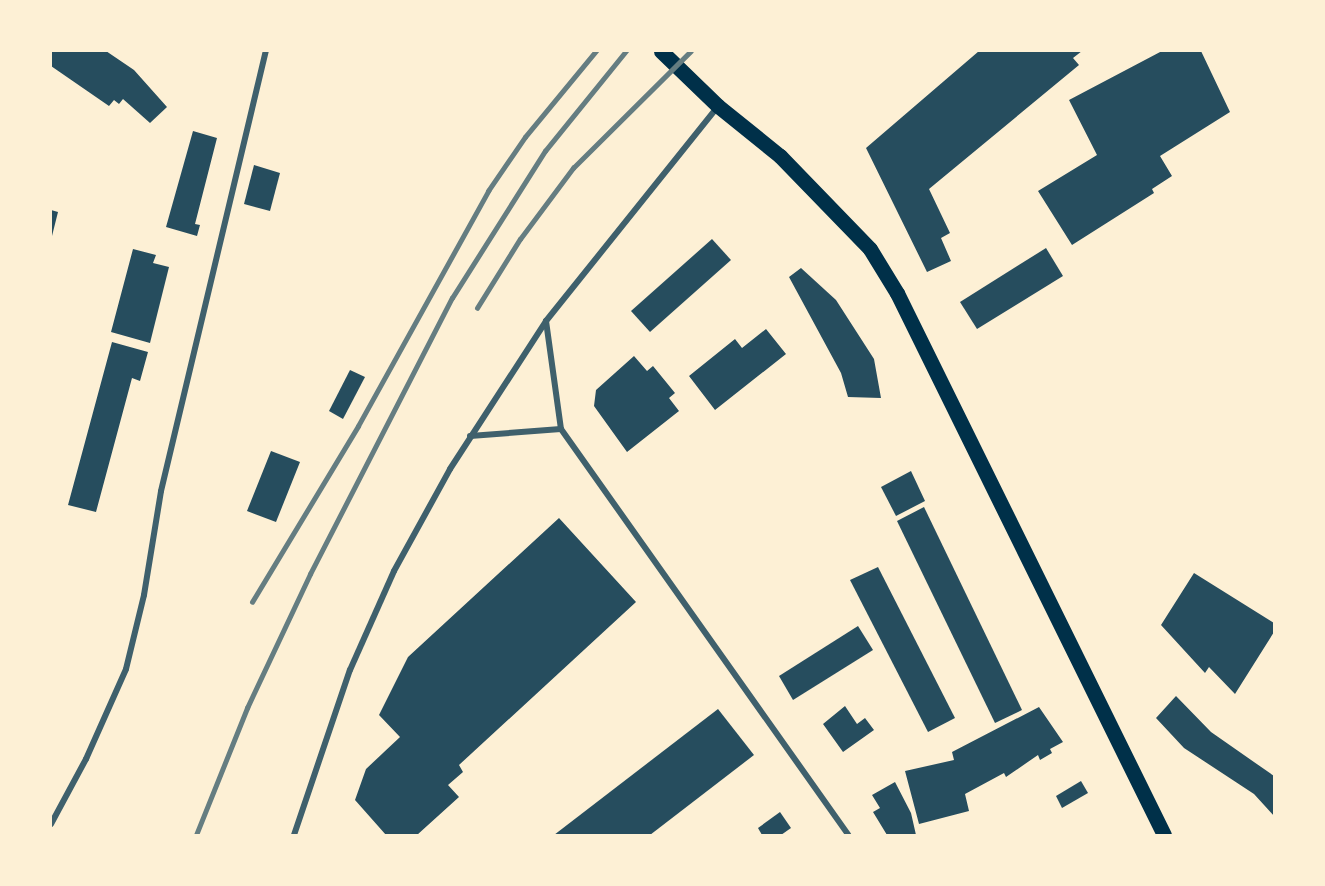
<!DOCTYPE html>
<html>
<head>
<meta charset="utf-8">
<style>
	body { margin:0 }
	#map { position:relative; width:1325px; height:886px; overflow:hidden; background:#fdf0d5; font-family:Rubik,sans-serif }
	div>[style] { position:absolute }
	.building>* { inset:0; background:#264d5e }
	.minor>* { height:6px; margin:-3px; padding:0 3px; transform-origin:3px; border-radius:3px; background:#3f606c }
	.primary>* { height:15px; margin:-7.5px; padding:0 7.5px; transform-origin:7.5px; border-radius:7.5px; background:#003049 }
	.rail>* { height:4.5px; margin:-2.25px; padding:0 2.25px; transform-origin:2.25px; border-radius:2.25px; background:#657d81 }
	span { translate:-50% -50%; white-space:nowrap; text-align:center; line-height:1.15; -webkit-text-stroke:5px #fdf0d5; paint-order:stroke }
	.frame { position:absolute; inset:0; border:52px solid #fdf0d5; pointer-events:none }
</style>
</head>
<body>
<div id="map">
	<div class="building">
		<div style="clip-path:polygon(51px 51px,106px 51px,134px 70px,167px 107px,150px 123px,123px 99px,119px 104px,114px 100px,109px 106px,51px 66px)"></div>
		<div style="clip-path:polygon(979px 51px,1082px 51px,1073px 58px,1079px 65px,929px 189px,950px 233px,941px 238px,951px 261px,927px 272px,866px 148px)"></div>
		<div style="clip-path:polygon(1162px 51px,1201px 51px,1230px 112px,1160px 156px,1172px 176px,1152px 189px,1154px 193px,1072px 245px,1038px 191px,1097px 155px,1069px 100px)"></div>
		<div style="clip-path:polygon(193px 131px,217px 138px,195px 224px,200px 225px,197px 236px,166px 227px)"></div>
		<div style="clip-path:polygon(254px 165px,280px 173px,270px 211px,244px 204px)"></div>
		<div style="clip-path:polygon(51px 210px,58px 212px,52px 236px,51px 236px)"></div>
		<div style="clip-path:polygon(712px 239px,731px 260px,650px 332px,631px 311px)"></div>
		<div style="clip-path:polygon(1046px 248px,1063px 276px,977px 329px,960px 302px)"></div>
		<div style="clip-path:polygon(133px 249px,156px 255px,153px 263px,169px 267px,150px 343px,111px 332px)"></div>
		<div style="clip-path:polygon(801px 268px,836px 300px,874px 359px,881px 398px,848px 397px,841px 373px,789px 277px)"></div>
		<div style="clip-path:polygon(766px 329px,786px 354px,715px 410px,689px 376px,735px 339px,742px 348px)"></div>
		<div style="clip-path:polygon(112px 342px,148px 352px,140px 381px,132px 378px,96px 512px,68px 505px)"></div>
		<div style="clip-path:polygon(634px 356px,647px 371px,653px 366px,675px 393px,669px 398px,679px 411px,627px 452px,594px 406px,596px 390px)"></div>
		<div style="clip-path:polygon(350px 370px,365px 377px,343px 419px,329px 411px)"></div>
		<div style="clip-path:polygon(271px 451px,300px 462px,276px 522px,247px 511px)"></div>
		<div style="clip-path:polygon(911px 471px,925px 501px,896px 516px,881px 487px)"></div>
		<div style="clip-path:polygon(924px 507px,1022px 710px,995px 723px,897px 521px)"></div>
		<div style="clip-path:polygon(559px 518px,636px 602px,459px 765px,463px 772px,448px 785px,459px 797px,417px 835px,386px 835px,355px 800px,366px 769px,400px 737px,379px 715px,408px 657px)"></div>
		<div style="clip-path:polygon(878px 567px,955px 718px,928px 732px,850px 580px)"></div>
		<div style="clip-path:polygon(1194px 573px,1274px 623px,1274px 632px,1235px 694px,1209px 667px,1205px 673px,1161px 625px)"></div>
		<div style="clip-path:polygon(858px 626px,873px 650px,793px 700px,779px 676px)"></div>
		<div style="clip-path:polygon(1176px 696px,1211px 732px,1274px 776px,1274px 816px,1254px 794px,1184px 748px,1156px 718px)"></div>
		<div style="clip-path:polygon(845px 706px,857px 724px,865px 718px,874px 730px,843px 752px,823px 724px)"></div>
		<div style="clip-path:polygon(1039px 707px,1063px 742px,1050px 749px,1052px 753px,1040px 760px,1038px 755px,1006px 777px,1004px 773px,965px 794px,969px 811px,919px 824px,905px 771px,954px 760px,952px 752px)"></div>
		<div style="clip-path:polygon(718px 709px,754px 755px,650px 835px,554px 835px)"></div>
		<div style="clip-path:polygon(1081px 781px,1088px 793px,1062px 808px,1056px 796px)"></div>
		<div style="clip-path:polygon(895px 782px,911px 813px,916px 835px,887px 835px,873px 812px,880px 808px,872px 795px)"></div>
		<div style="clip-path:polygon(780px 812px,791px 828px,781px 835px,762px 835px,758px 828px)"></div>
	</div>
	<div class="minor">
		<div style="left:546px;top:321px;width:109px;rotate:82.1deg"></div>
		<div style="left:470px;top:436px;width:91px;rotate:-4.4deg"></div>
		<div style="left:561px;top:429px;width:497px;rotate:54.7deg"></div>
		<div style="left:51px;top:824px;width:74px;rotate:-61.7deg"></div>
		<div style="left:86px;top:759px;width:98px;rotate:-66deg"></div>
		<div style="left:126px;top:669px;width:76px;rotate:-76.3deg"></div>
		<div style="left:144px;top:595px;width:105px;rotate:-80.7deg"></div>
		<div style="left:161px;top:491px;width:452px;rotate:-76.6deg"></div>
		<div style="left:294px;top:835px;width:174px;rotate:-71.3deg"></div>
		<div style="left:350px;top:670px;width:108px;rotate:-66deg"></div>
		<div style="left:394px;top:571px;width:116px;rotate:-61.2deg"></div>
		<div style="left:450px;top:469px;width:176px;rotate:-57deg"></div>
		<div style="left:546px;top:321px;width:275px;rotate:-51.3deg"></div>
	</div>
	<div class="primary">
		<div style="left:661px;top:51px;width:79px;rotate:44deg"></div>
		<div style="left:718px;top:106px;width:80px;rotate:38.9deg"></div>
		<div style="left:780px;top:156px;width:129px;rotate:45.9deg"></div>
		<div style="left:870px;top:249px;width:52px;rotate:58.5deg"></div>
		<div style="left:897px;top:293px;width:604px;rotate:63.77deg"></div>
	</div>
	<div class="rail">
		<div style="left:477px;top:308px;width:81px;rotate:-58.1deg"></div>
		<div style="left:520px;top:239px;width:89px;rotate:-53.3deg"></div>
		<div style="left:573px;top:168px;width:166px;rotate:-44.8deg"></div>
		<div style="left:252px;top:602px;width:205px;rotate:-58.9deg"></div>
		<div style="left:358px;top:426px;width:269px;rotate:-61deg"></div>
		<div style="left:488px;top:191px;width:65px;rotate:-55.6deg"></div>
		<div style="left:525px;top:137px;width:112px;rotate:-50.5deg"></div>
		<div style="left:196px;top:835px;width:137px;rotate:-68.1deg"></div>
		<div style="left:247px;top:708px;width:148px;rotate:-64.8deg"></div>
		<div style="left:310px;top:574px;width:310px;rotate:-62.8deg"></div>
		<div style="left:452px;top:298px;width:174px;rotate:-57.7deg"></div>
		<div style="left:545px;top:151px;width:129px;rotate:-51deg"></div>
	</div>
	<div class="frame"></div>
</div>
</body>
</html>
